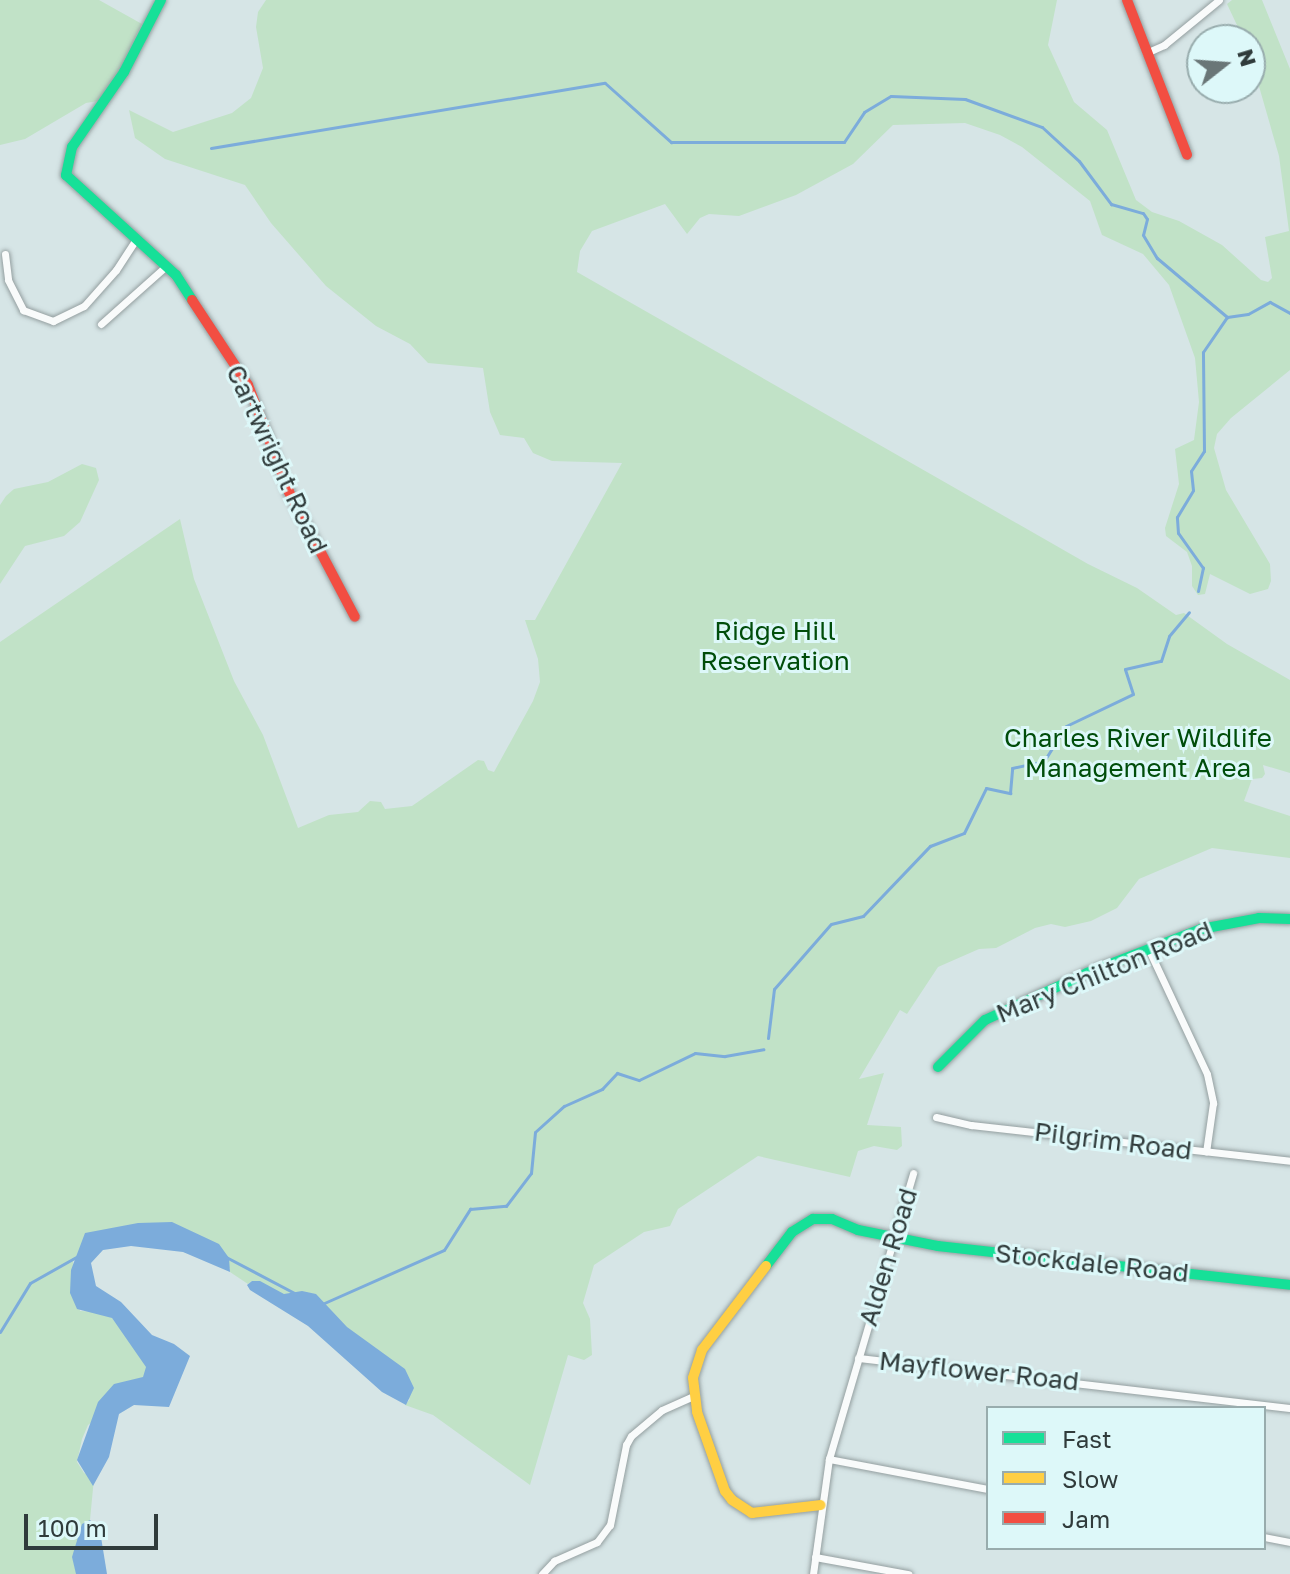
<!DOCTYPE html>
<html>
<head>
<meta charset="utf-8">
<style>
	body { margin:0 }
	#map { position:relative; width:1290px; height:1574px; overflow:hidden; background:#d6e5e6; font-family:"Golos Text",sans-serif }
	div>[style] { position:absolute }
	.green>* { inset:0; background:#c1e2c7 }
	.water>* { inset:0; background:#7cacdb }
	.stream>* { height:3px; margin:-1.5px; padding:0 1.5px; transform-origin:1.5px; border-radius:1.5px; background:#7cacdb }
	.roads { filter:drop-shadow(0 0 2px #949fa0) drop-shadow(0 0 2px #949fa0) }
	.street>* { height:7px; margin:-3.5px; padding:0 3.5px; transform-origin:3.5px; border-radius:3.5px; background:#f9fbfb }
	.fast>* { height:10px; margin:-5px; padding:0 5px; transform-origin:5px; border-radius:5px; background:#16e098 }
	.slow>* { height:10px; margin:-5px; padding:0 5px; transform-origin:5px; border-radius:5px; background:#ffcf43 }
	.jam>* { height:10px; margin:-5px; padding:0 5px; transform-origin:5px; border-radius:5px; background:#f24e42 }
	span { translate:-50% -50%; white-space:nowrap; text-align:center; line-height:1.15; -webkit-text-stroke:6px #ddf8f9; paint-order:stroke }
	.street-label { font-size:26px; color:#303b3b }
	.park-label { font-size:26px; color:#004d0a }
	.legend { position:absolute; left:986px; top:1406px; width:280px; height:144px; box-sizing:border-box; background:#ddf8f9; border:2px solid #98acad; margin:0; padding:10px 14px; list-style:none; font-size:24px; color:#303b3b }
	.legend li { display:flex; align-items:center; gap:16px; height:40px }
	.legend b { width:40px; border:2px solid #98acad }
	.north { position:absolute; left:1186px; top:24px; width:80px; height:80px; box-sizing:border-box; background:#ddf8f9; border:2px solid #98acad; border-radius:50%; rotate:73deg; font-size:22px; font-weight:700; line-height:32px; text-align:center; color:#303b3b }
	.north::after { content:''; display:block; margin:auto; width:28px; height:36px; background:#6a7677; clip-path:polygon(50% 0,100% 100%,50% 72%,0 100%) }
	.scale { position:absolute; left:24px; top:1514px; width:134px; height:36px; box-sizing:border-box; border:4px solid #303b3b; border-top:0; padding-left:10px; font-size:24px; line-height:28px; white-space:nowrap; color:#303b3b; -webkit-text-stroke:6px #ddf8f9; paint-order:stroke }
</style>
</head>
<body>
<div id="map">
	<div class="green">
		<div style="clip-path:polygon(0 0,99px 0,142px 24px,121px 67px,98px 101px,86px 103px,25px 139px,0 145px)"></div>
		<div style="clip-path:polygon(266px 0,1057px 0,1048px 45px,1074px 102px,1107px 130px,1136px 200px,1152px 212px,1179px 221px,1222px 245px,1261px 280px,1268px 282px,1272px 278px,1265px 237px,1289px 231px,1279px 156px,1250px 55px,1250px 40px,1244px 40px,1227px 4px,1232px 0,1262px 0,1290px 69px,1290px 370px,1231px 418px,1217px 434px,1214px 448px,1226px 490px,1270px 564px,1271px 581px,1268px 589px,1250px 594px,1210px 574px,1205px 594px,1198px 595px,1192px 586px,1192px 566px,1187px 552px,1166px 536px,1165px 528px,1179px 484px,1175px 449px,1194px 440px,1199px 402px,1195px 358px,1169px 285px,1143px 254px,1102px 235px,1090px 201px,1022px 147px,1000px 135px,965px 123px,893px 125px,853px 164px,796px 195px,739px 216px,709px 214px,700px 218px,687px 234px,665px 204px,592px 231px,580px 251px,577px 272px,1088px 564px,1137px 588px,1176px 615px,1184px 613px,1227px 644px,1290px 680px,1290px 773px,1263px 765px,1265px 774px,1262px 778px,1252px 779px,1244px 801px,1290px 816px,1290px 858px,1212px 848px,1139px 879px,1117px 908px,1091px 921px,1065px 927px,1051px 924px,1035px 928px,996px 948px,979px 949px,938px 967px,907px 1014px,900px 1010px,859px 1079px,884px 1073px,867px 1125px,901px 1127px,902px 1146px,897px 1150px,874px 1146px,858px 1151px,850px 1177px,758px 1156px,678px 1209px,670px 1226px,644px 1232px,594px 1265px,583px 1303px,590px 1319px,592px 1355px,584px 1360px,568px 1355px,530px 1485px,433px 1415px,405px 1405px,410px 1399px,252px 1281px,248px 1284px,230px 1272px,230px 1268px,138px 1236px,73px 1261px,80px 1311px,100px 1312px,112px 1318px,150px 1368px,148px 1381px,88px 1425px,82px 1439px,77px 1462px,84px 1473px,94px 1478px,90px 1520px,79px 1537px,79px 1574px,0 1574px,0 642px,180px 519px,194px 579px,234px 681px,263px 735px,298px 828px,329px 815px,358px 812px,370px 801px,381px 802px,385px 809px,412px 806px,478px 760px,484px 761px,488px 770px,494px 772px,533px 701px,540px 682px,538px 659px,525px 620px,535px 620px,622px 463px,552px 461px,533px 453px,524px 438px,500px 435px,490px 412px,483px 368px,428px 363px,410px 344px,376px 326px,326px 286px,271px 223px,245px 185px,165px 159px,135px 138px,129px 110px,173px 132px,232px 113px,251px 98px,263px 68px,256px 27px,258px 12px)"></div>
		<div style="clip-path:polygon(82px 464px,96px 468px,99px 480px,80px 522px,64px 536px,25px 546px,0 584px,0 505px,6px 496px,14px 489px,48px 482px)"></div>
	</div>
	<div class="water">
		<div style="clip-path:polygon(172px 1222px,219px 1244px,229px 1258px,230px 1272px,183px 1252px,131px 1246px,103px 1250px,91px 1263px,96px 1286px,121px 1302px,152px 1335px,174px 1344px,190px 1356px,169px 1407px,134px 1405px,119px 1414px,109px 1457px,93px 1486px,77px 1460px,98px 1402px,114px 1384px,143px 1377px,146px 1367px,112px 1318px,77px 1309px,70px 1293px,71px 1270px,85px 1233px,138px 1223px)"></div>
		<div style="clip-path:polygon(252px 1281px,260px 1281px,284px 1294px,302px 1291px,316px 1294px,347px 1327px,405px 1369px,414px 1388px,406px 1405px,382px 1392px,308px 1326px,250px 1290px,247px 1285px)"></div>
		<div style="clip-path:polygon(90px 1520px,100px 1531px,107px 1574px,76px 1574px,72px 1557px,82px 1524px)"></div>
	</div>
	<div class="stream">
		<div style="left:211px;top:148px;width:399px;rotate:-9.4deg"></div>
		<div style="left:605px;top:83px;width:89px;rotate:41.8deg"></div>
		<div style="left:671px;top:142px;width:173px"></div>
		<div style="left:844px;top:142px;width:36px;rotate:-56deg"></div>
		<div style="left:864px;top:112px;width:31px;rotate:-31deg"></div>
		<div style="left:891px;top:96px;width:74px;rotate:2.3deg"></div>
		<div style="left:965px;top:99px;width:82px;rotate:20deg"></div>
		<div style="left:1042px;top:127px;width:50px;rotate:42.6deg"></div>
		<div style="left:1079px;top:161px;width:54px;rotate:53.3deg"></div>
		<div style="left:1111px;top:204px;width:33px;rotate:16deg"></div>
		<div style="left:1143px;top:213px;width:7px;rotate:56deg"></div>
		<div style="left:1147px;top:219px;width:16px;rotate:104deg"></div>
		<div style="left:1143px;top:235px;width:27px;rotate:59deg"></div>
		<div style="left:1157px;top:258px;width:92px;rotate:40.1deg"></div>
		<div style="left:1198px;top:591px;width:24px;rotate:-78deg"></div>
		<div style="left:1203px;top:568px;width:43px;rotate:-125.5deg"></div>
		<div style="left:1178px;top:533px;width:16px;rotate:-94deg"></div>
		<div style="left:1177px;top:517px;width:31px;rotate:-59deg"></div>
		<div style="left:1193px;top:490px;width:19px;rotate:-96deg"></div>
		<div style="left:1191px;top:471px;width:24px;rotate:-57deg"></div>
		<div style="left:1204px;top:451px;width:99px;rotate:-90.6deg"></div>
		<div style="left:1203px;top:352px;width:42px;rotate:-55.6deg"></div>
		<div style="left:1227px;top:317px;width:21px;rotate:-8deg"></div>
		<div style="left:1248px;top:314px;width:25px;rotate:-29deg"></div>
		<div style="left:1270px;top:302px;width:23px;rotate:29deg"></div>
		<div style="left:768px;top:1038px;width:49px;rotate:-83deg"></div>
		<div style="left:774px;top:989px;width:86px;rotate:-48.8deg"></div>
		<div style="left:831px;top:924px;width:33px;rotate:-14deg"></div>
		<div style="left:863px;top:916px;width:97px;rotate:-46.3deg"></div>
		<div style="left:930px;top:846px;width:36px;rotate:-21deg"></div>
		<div style="left:964px;top:833px;width:50px;rotate:-63.9deg"></div>
		<div style="left:986px;top:788px;width:25px;rotate:12deg"></div>
		<div style="left:1010px;top:793px;width:25px;rotate:-85deg"></div>
		<div style="left:1012px;top:768px;width:33px;rotate:-12deg"></div>
		<div style="left:1044px;top:761px;width:41px;rotate:-57.8deg"></div>
		<div style="left:1066px;top:726px;width:74px;rotate:-25.5deg"></div>
		<div style="left:1133px;top:694px;width:26px;rotate:-108deg"></div>
		<div style="left:1125px;top:669px;width:37px;rotate:-13deg"></div>
		<div style="left:1161px;top:661px;width:26px;rotate:-72deg"></div>
		<div style="left:1169px;top:636px;width:31px;rotate:-50deg"></div>
		<div style="left:226px;top:1257px;width:81px;rotate:27.8deg"></div>
		<div style="left:322px;top:1304px;width:133px;rotate:-23.9deg"></div>
		<div style="left:444px;top:1250px;width:49px;rotate:-57.6deg"></div>
		<div style="left:470px;top:1209px;width:36px;rotate:-5deg"></div>
		<div style="left:506px;top:1206px;width:41px;rotate:-52.9deg"></div>
		<div style="left:531px;top:1173px;width:41px;rotate:-84.4deg"></div>
		<div style="left:535px;top:1132px;width:39px;rotate:-42deg"></div>
		<div style="left:564px;top:1106px;width:42px;rotate:-24.1deg"></div>
		<div style="left:602px;top:1089px;width:22px;rotate:-47deg"></div>
		<div style="left:617px;top:1073px;width:23px;rotate:18deg"></div>
		<div style="left:639px;top:1080px;width:62px;rotate:-25.7deg"></div>
		<div style="left:695px;top:1053px;width:30px;rotate:6deg"></div>
		<div style="left:725px;top:1056px;width:39px;rotate:-10deg"></div>
		<div style="left:0;top:1332px;width:57px;rotate:-58.5deg"></div>
		<div style="left:30px;top:1283px;width:55px;rotate:-29.4deg"></div>
	</div>
	<div class="roads">
		<div class="street">
			<div style="left:1146px;top:53px;width:20px;rotate:-24deg"></div>
			<div style="left:1164px;top:45px;width:71px;rotate:-39.3deg"></div>
			<div style="left:5px;top:254px;width:26px;rotate:83deg"></div>
			<div style="left:8px;top:280px;width:34px;rotate:63deg"></div>
			<div style="left:23px;top:310px;width:32px;rotate:20deg"></div>
			<div style="left:53px;top:321px;width:34px;rotate:-26deg"></div>
			<div style="left:84px;top:306px;width:48px;rotate:-48.4deg"></div>
			<div style="left:116px;top:270px;width:37px;rotate:-57deg"></div>
			<div style="left:101px;top:324px;width:87px;rotate:-41.7deg"></div>
			<div style="left:1148px;top:948px;width:139px;rotate:64.9deg"></div>
			<div style="left:1207px;top:1074px;width:30px;rotate:78deg"></div>
			<div style="left:1213px;top:1103px;width:49px;rotate:98.1deg"></div>
			<div style="left:936px;top:1117px;width:36px;rotate:13deg"></div>
			<div style="left:971px;top:1125px;width:321px;rotate:6.4deg"></div>
			<div style="left:858px;top:1358px;width:435px;rotate:6.6deg"></div>
			<div style="left:829px;top:1459px;width:162px;rotate:10.7deg"></div>
			<div style="left:1264px;top:1537px;width:26px;rotate:11deg"></div>
			<div style="left:815px;top:1557px;width:95px;rotate:10.4deg"></div>
			<div style="left:542px;top:1574px;width:18px;rotate:-47deg"></div>
			<div style="left:554px;top:1561px;width:47px;rotate:-23.8deg"></div>
			<div style="left:597px;top:1542px;width:21px;rotate:-53deg"></div>
			<div style="left:610px;top:1525px;width:82px;rotate:-78.7deg"></div>
			<div style="left:626px;top:1445px;width:10px;rotate:-61deg"></div>
			<div style="left:631px;top:1436px;width:40px;rotate:-40deg"></div>
			<div style="left:662px;top:1410px;width:35px;rotate:-24deg"></div>
			<div style="left:813px;top:1574px;width:116px;rotate:-82.1deg"></div>
			<div style="left:829px;top:1459px;width:298px;rotate:-73.6deg"></div>
		</div>
		<div class="fast">
			<div style="left:161px;top:0;width:81px;rotate:117.2deg"></div>
			<div style="left:124px;top:72px;width:91px;rotate:124.7deg"></div>
			<div style="left:72px;top:147px;width:29px;rotate:102deg"></div>
			<div style="left:66px;top:175px;width:149px;rotate:42.3deg"></div>
			<div style="left:176px;top:275px;width:30px;rotate:57deg"></div>
			<div style="left:938px;top:1067px;width:66px;rotate:-45deg"></div>
			<div style="left:985px;top:1020px;width:112px;rotate:-24.7deg"></div>
			<div style="left:1087px;top:973px;width:122px;rotate:-21.1deg"></div>
			<div style="left:1201px;top:929px;width:59px;rotate:-10.7deg"></div>
			<div style="left:1259px;top:918px;width:31px;rotate:2deg"></div>
			<div style="left:766px;top:1266px;width:43px;rotate:-52.6deg"></div>
			<div style="left:792px;top:1232px;width:25px;rotate:-32deg"></div>
			<div style="left:813px;top:1219px;width:19px"></div>
			<div style="left:832px;top:1219px;width:28px;rotate:23deg"></div>
			<div style="left:858px;top:1230px;width:82px;rotate:11.3deg"></div>
			<div style="left:938px;top:1246px;width:354px;rotate:6.3deg"></div>
		</div>
		<div class="slow">
			<div style="left:766px;top:1266px;width:106px;rotate:127.3deg"></div>
			<div style="left:702px;top:1350px;width:29px;rotate:108deg"></div>
			<div style="left:693px;top:1378px;width:34px;rotate:83deg"></div>
			<div style="left:697px;top:1412px;width:84px;rotate:70.5deg"></div>
			<div style="left:725px;top:1491px;width:11px;rotate:52deg"></div>
			<div style="left:732px;top:1500px;width:24px;rotate:33deg"></div>
			<div style="left:752px;top:1513px;width:69px;rotate:-6.6deg"></div>
		</div>
		<div class="jam">
			<div style="left:1127px;top:0;width:166px;rotate:68.8deg"></div>
			<div style="left:192px;top:300px;width:102px;rotate:56.6deg"></div>
			<div style="left:248px;top:385px;width:115px;rotate:69deg"></div>
			<div style="left:289px;top:492px;width:141px;rotate:62.2deg"></div>
		</div>
	</div>
	<div class="street-label">
		<span style="left:277px;top:459px;rotate:65deg">Cartwright Road</span>
		<span style="left:1104px;top:972px;rotate:-22deg">Mary Chilton Road</span>
		<span style="left:1113px;top:1141px;rotate:7deg">Pilgrim Road</span>
		<span style="left:888px;top:1257px;rotate:-73deg">Alden Road</span>
		<span style="left:1092px;top:1263px;rotate:6deg">Stockdale Road</span>
		<span style="left:979px;top:1371px;rotate:6deg">Mayflower Road</span>
	</div>
	<div class="park-label">
		<span style="left:775px;top:646px">Ridge Hill<br>Reservation</span>
		<span style="left:1138px;top:753px">Charles River Wildlife<br>Management Area</span>
	</div>
	<ul class="legend">
	<li><b style="height:10px;background:#16e098"></b>Fast</li>
	<li><b style="height:10px;background:#ffcf43"></b>Slow</li>
	<li><b style="height:10px;background:#f24e42"></b>Jam</li>
	</ul>
	<div class="north">N</div>
	<div class="scale">100 m</div>
</div>
</body>
</html>
